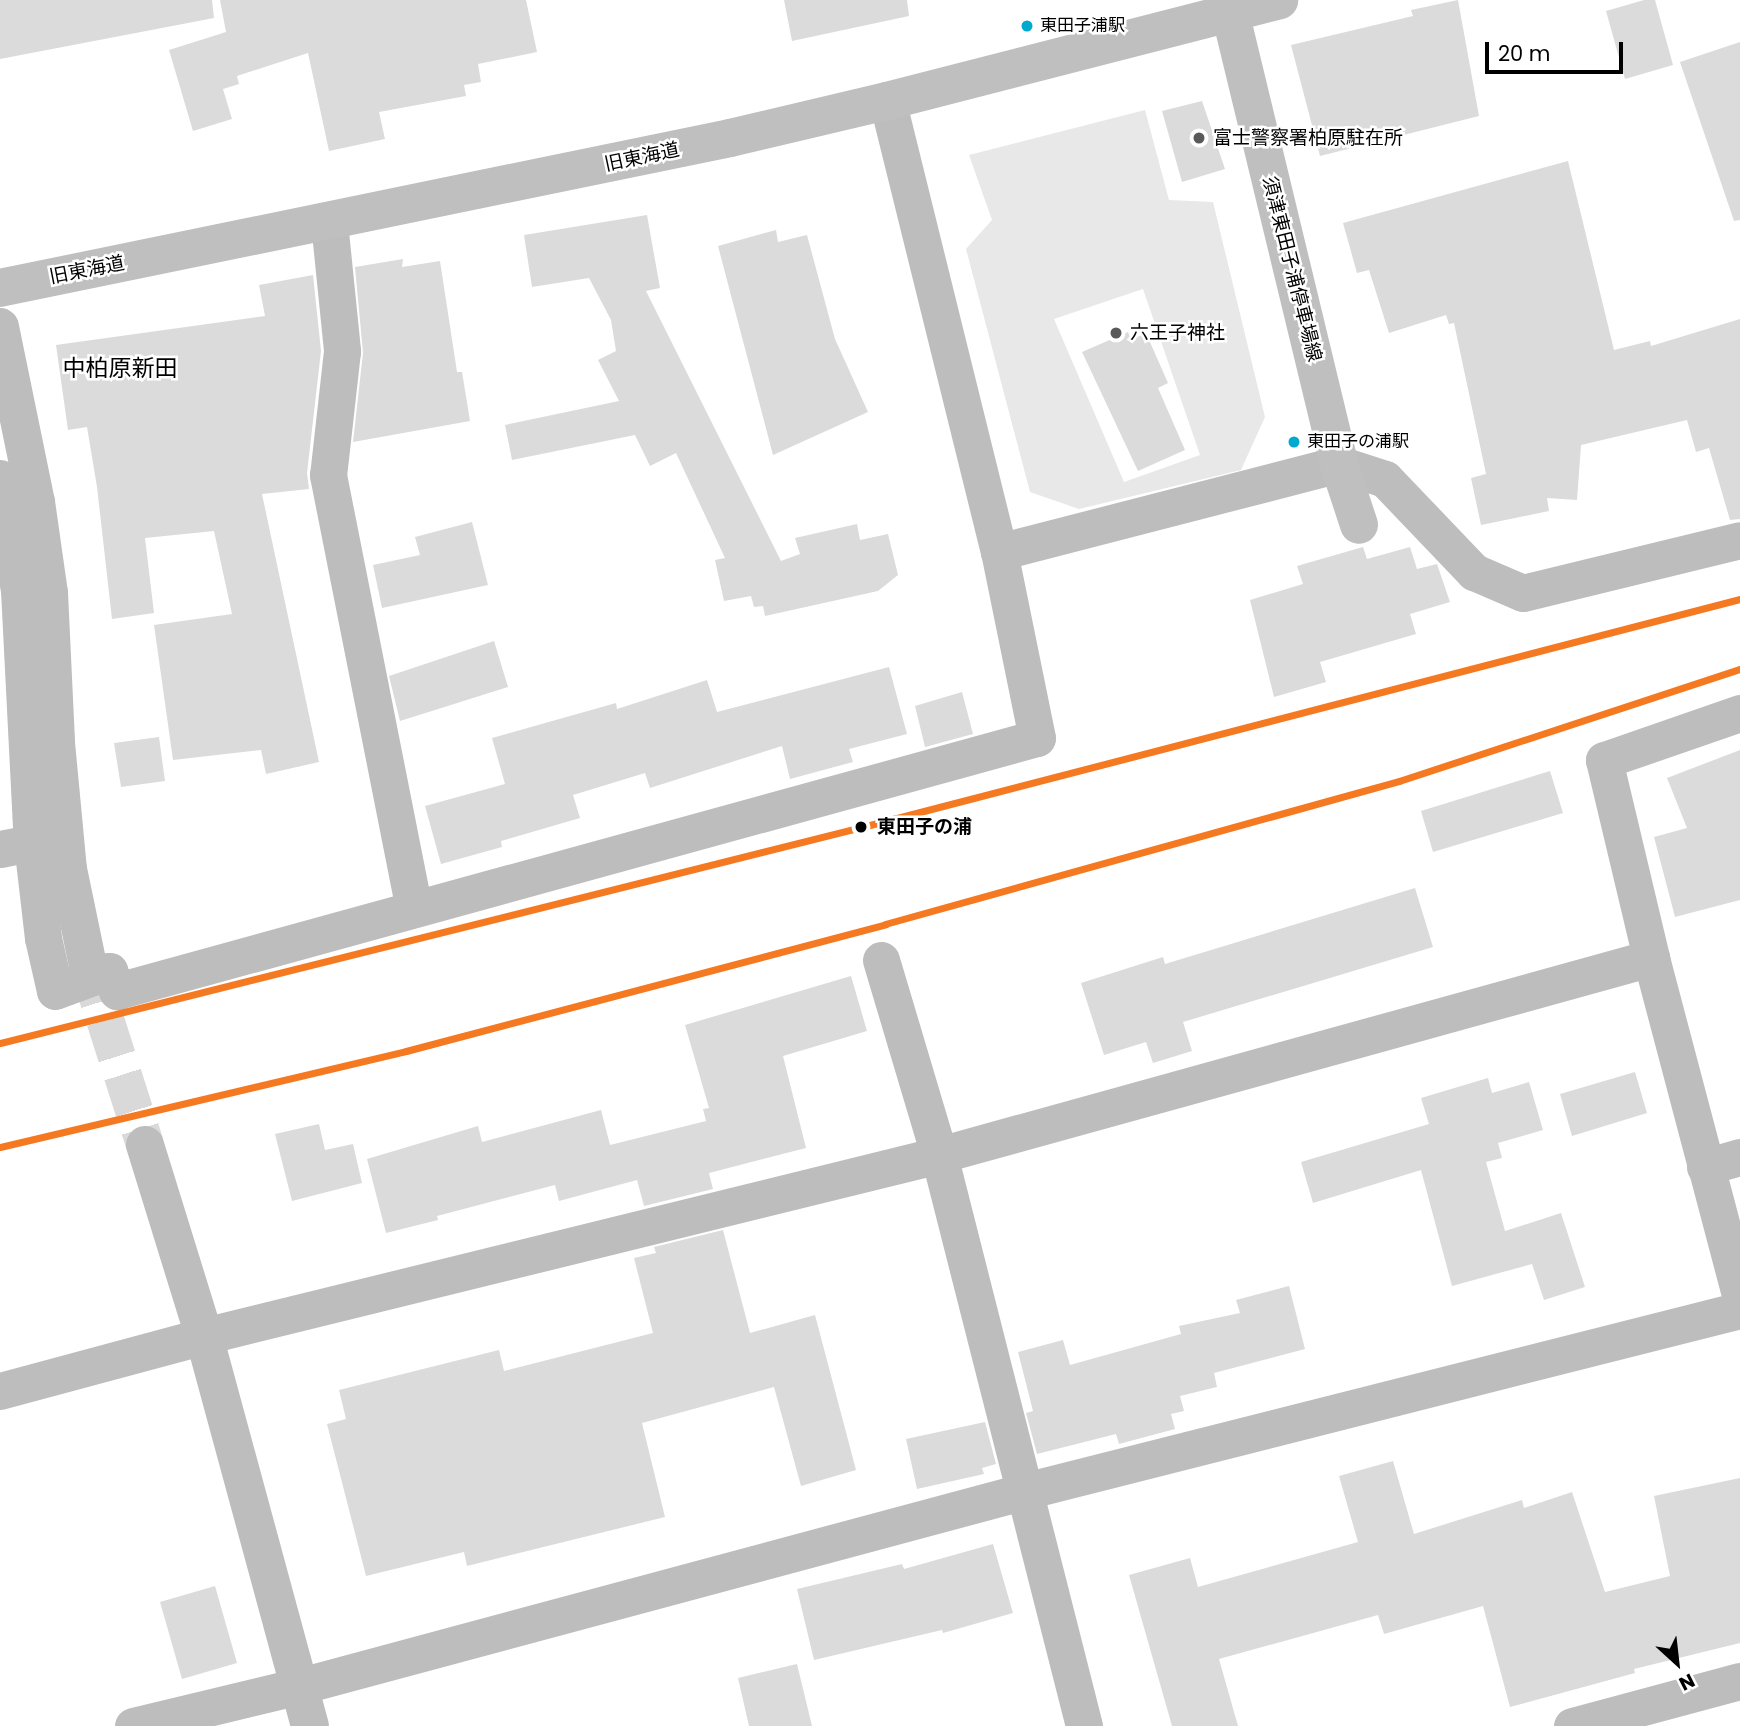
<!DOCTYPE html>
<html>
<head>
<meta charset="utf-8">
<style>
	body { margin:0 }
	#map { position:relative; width:1740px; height:1726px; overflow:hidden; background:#fff; font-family:Poppins,"Noto Sans JP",sans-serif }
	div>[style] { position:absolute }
	.green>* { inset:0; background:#e8e8e8 }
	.building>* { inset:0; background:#dbdbdb }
	.tertiary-tunnel>* { height:38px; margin-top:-19px; transform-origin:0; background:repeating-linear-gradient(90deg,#d9d9d9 0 38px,transparent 0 57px) }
	.minor>* { height:37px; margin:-18.5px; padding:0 18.5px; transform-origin:18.5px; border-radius:18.5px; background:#bdbdbd }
	.tertiary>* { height:38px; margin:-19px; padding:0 19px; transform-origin:19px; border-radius:19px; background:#bdbdbd }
	.secondary>* { height:38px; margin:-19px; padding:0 19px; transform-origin:19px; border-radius:19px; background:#bfbfbf }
	.rail-1>* { height:7px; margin:-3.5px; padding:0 3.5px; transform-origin:3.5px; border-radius:3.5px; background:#f47921 }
	.dots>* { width:19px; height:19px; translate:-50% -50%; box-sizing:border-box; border:4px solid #fff; border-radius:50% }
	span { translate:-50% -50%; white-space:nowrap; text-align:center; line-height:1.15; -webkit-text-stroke:5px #fff; paint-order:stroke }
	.bus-label { font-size:17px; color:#000 }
	.left { translate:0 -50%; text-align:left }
	.poi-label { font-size:19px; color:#000 }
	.street-label { font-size:19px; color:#000 }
	.stop-label { font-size:19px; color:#000; font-weight:700 }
	.quarter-label { font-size:23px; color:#000 }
	.north { position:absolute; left:1642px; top:1628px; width:70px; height:70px; -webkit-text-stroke:5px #fff; paint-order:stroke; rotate:153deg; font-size:19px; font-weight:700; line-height:28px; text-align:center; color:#000 }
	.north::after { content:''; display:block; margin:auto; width:24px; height:32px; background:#000; clip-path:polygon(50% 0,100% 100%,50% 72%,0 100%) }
	.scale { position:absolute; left:1485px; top:42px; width:138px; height:32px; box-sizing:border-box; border:4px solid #000; border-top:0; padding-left:9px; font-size:21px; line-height:24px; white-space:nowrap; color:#000; -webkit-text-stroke:5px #fff; paint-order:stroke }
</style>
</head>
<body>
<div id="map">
	<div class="green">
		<div style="clip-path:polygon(evenodd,1145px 110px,1169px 200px,1213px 202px,1265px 417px,1241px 470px,1079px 509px,1030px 492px,966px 249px,992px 220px,969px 155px,1145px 110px,1143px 289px,1200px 455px,1124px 482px,1054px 319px,1143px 289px)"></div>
	</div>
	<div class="building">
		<div style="clip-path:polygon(0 0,212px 0,214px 18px,0 59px)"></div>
		<div style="clip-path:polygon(220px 0,526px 0,537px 52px,478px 64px,481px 82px,464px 85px,466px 96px,379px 112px,385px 139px,329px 151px,308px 53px,237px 76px,239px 84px,223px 89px,232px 119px,193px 131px,169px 50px,226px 32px)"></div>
		<div style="clip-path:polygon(784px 0,907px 0,909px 16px,792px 41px)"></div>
		<div style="clip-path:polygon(1458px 0,1479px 116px,1320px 156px,1291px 45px,1413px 16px,1411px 10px)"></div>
		<div style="clip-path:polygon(1644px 0,1655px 0,1673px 65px,1625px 79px,1606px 11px)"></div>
		<div style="clip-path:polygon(1740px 42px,1740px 220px,1734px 221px,1680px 62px)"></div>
		<div style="clip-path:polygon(1202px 101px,1225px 169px,1182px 182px,1162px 111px)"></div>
		<div style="clip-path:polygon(1568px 161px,1614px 350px,1650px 341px,1651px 346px,1740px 319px,1740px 519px,1730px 520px,1709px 448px,1696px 452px,1687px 420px,1581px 445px,1577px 500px,1547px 498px,1549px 511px,1481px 525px,1471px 478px,1486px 474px,1454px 323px,1449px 324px,1446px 315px,1389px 333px,1369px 270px,1357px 273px,1343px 223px)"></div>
		<div style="clip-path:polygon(647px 215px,660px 288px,646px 291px,781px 561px,800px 554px,795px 538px,857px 524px,860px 540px,888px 534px,898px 575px,878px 591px,765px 616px,763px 606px,754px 607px,751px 596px,724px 601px,715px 560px,725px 558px,676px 453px,650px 466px,635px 435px,512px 460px,505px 425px,619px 401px,598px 360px,616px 351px,611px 320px,589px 278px,532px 287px,524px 235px)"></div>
		<div style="clip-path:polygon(776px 230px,778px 242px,807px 235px,835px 339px,868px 412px,773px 455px,718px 246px)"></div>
		<div style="clip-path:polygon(403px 259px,402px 267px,440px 261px,457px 372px,462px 372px,470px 421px,353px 442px,363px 353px,355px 267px)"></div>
		<div style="clip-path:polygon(313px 275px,321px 351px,307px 473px,309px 489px,262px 494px,319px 762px,266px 774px,261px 750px,173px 760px,154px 625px,232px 614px,214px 531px,145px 538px,154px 613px,112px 619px,97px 487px,87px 427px,68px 430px,56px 345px,265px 316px,259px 285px)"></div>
		<div style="clip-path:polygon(1128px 332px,1131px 340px,1146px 333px,1168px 383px,1158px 388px,1185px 450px,1138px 471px,1082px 352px)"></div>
		<div style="clip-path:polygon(472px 522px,488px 585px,382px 608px,373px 565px,420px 555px,415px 537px)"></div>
		<div style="clip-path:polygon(1363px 547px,1367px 559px,1410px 547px,1417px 569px,1437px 564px,1450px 602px,1410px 614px,1416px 634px,1320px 662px,1326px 682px,1274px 697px,1250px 600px,1303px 584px,1297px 566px)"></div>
		<div style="clip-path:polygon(494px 641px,508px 687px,400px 721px,389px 676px)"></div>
		<div style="clip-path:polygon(889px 667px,907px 734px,849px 749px,853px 762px,790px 779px,782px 746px,650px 788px,645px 773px,573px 795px,580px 818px,501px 841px,502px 847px,441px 864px,425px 806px,505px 784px,492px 738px,616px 703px,617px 709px,707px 680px,717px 712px)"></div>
		<div style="clip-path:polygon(962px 692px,973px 734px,925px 747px,915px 706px)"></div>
		<div style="clip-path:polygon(159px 737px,165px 781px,121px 787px,114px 743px)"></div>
		<div style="clip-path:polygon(1740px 750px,1740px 900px,1675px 917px,1654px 837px,1687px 828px,1667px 778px)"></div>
		<div style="clip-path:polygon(1550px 771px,1563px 813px,1433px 852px,1421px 811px)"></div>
		<div style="clip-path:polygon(1415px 888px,1433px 947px,1183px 1022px,1192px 1051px,1153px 1063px,1146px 1042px,1104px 1055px,1081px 983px,1163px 957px,1165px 964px)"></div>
		<div style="clip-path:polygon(851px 976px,867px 1031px,783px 1056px,806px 1148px,709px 1173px,713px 1189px,644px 1206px,637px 1180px,559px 1201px,555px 1185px,437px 1216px,438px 1220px,386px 1233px,367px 1159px,478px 1126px,482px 1142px,601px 1110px,610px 1145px,706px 1121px,703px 1109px,709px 1108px,685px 1025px)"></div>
		<div style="clip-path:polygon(1635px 1072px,1647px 1113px,1572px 1136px,1560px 1094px)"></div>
		<div style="clip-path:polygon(1488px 1078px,1492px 1093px,1529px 1082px,1543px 1130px,1498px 1143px,1502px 1158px,1486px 1162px,1505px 1231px,1561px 1213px,1585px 1287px,1544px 1300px,1532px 1264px,1452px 1286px,1421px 1170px,1313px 1203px,1301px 1162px,1429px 1124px,1421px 1098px)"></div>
		<div style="clip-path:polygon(319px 1124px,325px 1150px,353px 1144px,362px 1183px,292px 1201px,275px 1134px)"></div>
		<div style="clip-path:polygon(723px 1230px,750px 1333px,815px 1315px,856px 1470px,801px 1486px,774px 1387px,642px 1423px,665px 1517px,467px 1566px,464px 1552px,366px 1576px,327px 1424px,346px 1419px,339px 1390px,499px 1350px,504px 1371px,653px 1333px,634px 1258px,656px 1253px,654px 1247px)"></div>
		<div style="clip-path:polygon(1289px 1286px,1305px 1349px,1214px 1373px,1217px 1387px,1180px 1396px,1184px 1411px,1171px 1414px,1175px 1429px,1119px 1444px,1116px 1434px,1037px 1454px,1026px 1413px,1033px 1411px,1018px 1352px,1063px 1340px,1070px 1365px,1181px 1334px,1179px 1326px,1240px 1313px,1236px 1300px)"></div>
		<div style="clip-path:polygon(985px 1422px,996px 1464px,982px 1468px,984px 1474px,917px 1489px,906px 1439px)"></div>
		<div style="clip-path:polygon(1393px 1461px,1414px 1534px,1522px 1500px,1524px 1508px,1572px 1492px,1605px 1592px,1670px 1576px,1654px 1496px,1740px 1478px,1740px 1643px,1634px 1669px,1635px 1673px,1510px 1707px,1483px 1606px,1384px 1634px,1378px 1615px,1219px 1659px,1238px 1726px,1172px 1726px,1129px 1575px,1190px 1558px,1198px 1587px,1358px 1542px,1339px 1476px)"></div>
		<div style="clip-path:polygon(993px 1544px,1013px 1613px,943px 1633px,942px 1630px,814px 1660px,797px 1589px,902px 1564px,904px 1569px)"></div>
		<div style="clip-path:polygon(215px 1586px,237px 1663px,182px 1679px,160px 1602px)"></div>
		<div style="clip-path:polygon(797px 1664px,812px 1726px,749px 1726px,738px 1678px)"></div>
	</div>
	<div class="tertiary-tunnel">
		<div style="left:88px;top:966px;width:188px;rotate:72.3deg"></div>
	</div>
	<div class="minor">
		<div style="left:329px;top:222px;width:130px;rotate:84.2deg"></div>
		<div style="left:342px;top:351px;width:125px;rotate:96.4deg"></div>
		<div style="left:328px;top:475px;width:441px;rotate:78.8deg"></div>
		<div style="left:0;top:478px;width:114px;rotate:80.4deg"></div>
		<div style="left:19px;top:590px;width:253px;rotate:87.1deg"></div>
		<div style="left:32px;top:843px;width:96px;rotate:83.4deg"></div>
		<div style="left:43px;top:938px;width:54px;rotate:77.2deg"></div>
		<div style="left:55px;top:991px;width:58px;rotate:-20.3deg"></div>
		<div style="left:109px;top:971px;width:22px;rotate:68deg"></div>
		<div style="left:117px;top:991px;width:954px;rotate:-15.38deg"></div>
		<div style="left:1037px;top:738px;width:190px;rotate:-101.5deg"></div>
		<div style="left:999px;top:552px;width:465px;rotate:-103.9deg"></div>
		<div style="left:999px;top:552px;width:351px;rotate:-14.5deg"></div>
		<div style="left:1339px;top:464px;width:48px;rotate:18.1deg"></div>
		<div style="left:1385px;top:479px;width:129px;rotate:46.3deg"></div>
		<div style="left:1474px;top:572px;width:53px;rotate:23.2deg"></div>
		<div style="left:1523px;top:593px;width:223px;rotate:-13.7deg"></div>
		<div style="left:1740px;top:713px;width:144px;rotate:160.9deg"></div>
		<div style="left:1604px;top:760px;width:204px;rotate:76.6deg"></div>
		<div style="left:1651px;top:958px;width:350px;rotate:75.2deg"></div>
		<div style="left:0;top:849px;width:33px;rotate:-11deg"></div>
		<div style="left:881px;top:960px;width:203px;rotate:73.4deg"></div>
		<div style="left:939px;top:1155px;width:589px;rotate:75.75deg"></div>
		<div style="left:1705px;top:1167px;width:36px;rotate:-16deg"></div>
		<div style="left:0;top:1391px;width:211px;rotate:-15.1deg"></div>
		<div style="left:204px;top:1336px;width:757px;rotate:-13.83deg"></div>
		<div style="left:939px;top:1155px;width:739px;rotate:-15.47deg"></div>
		<div style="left:133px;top:1726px;width:172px;rotate:-13.5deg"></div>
		<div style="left:300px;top:1686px;width:751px;rotate:-15.05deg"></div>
		<div style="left:1025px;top:1491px;width:738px;rotate:-14.21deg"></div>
		<div style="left:1572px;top:1726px;width:174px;rotate:-15deg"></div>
	</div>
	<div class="tertiary">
		<div style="left:0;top:327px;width:179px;rotate:78.4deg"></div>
		<div style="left:36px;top:502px;width:92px;rotate:81.9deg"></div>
		<div style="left:49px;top:593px;width:150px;rotate:87.3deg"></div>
		<div style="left:56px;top:743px;width:127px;rotate:84.6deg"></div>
		<div style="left:68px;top:869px;width:99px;rotate:78.3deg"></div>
		<div style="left:145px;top:1145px;width:200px;rotate:72.8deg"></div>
		<div style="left:204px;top:1336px;width:404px;rotate:74.8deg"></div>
	</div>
	<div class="secondary">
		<div style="left:1230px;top:12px;width:465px;rotate:76.4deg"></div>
		<div style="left:1339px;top:464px;width:64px;rotate:71.8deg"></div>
		<div style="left:0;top:288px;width:745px;rotate:-11.61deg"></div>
		<div style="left:730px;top:138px;width:161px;rotate:-13.3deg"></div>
		<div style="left:887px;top:101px;width:405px;rotate:-14.4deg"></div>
	</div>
	<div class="rail-1">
		<div style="left:0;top:1043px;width:893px;rotate:-14.07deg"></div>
		<div style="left:866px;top:826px;width:903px;rotate:-14.56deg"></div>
		<div style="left:0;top:1147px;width:417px;rotate:-13.3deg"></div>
		<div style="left:406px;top:1051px;width:496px;rotate:-14.8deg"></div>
		<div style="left:885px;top:924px;width:534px;rotate:-15.55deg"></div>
		<div style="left:1399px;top:781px;width:359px;rotate:-18.2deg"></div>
	</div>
	<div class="dots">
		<div style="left:1027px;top:26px;background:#00a9ce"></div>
		<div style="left:1199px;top:138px;background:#595959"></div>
		<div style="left:1116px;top:333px;background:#595959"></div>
		<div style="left:1294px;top:442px;background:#00a9ce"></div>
		<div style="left:861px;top:827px;background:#000"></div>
	</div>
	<div class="bus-label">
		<span class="left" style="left:1040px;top:26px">東田子浦駅</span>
		<span class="left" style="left:1307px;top:442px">東田子の浦駅</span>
	</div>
	<div class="poi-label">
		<span class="left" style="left:1213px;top:138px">富士警察署柏原駐在所</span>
		<span class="left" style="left:1130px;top:333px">六王子神社</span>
	</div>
	<div class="street-label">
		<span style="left:642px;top:157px;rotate:-12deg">旧東海道</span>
		<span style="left:1292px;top:269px;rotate:76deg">須津東田子浦停車場線</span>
		<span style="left:87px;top:270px;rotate:-11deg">旧東海道</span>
	</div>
	<div class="stop-label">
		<span class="left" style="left:877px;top:827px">東田子の浦</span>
	</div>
	<div class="quarter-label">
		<span style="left:120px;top:368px">中柏原新田</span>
	</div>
	<div class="north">N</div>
	<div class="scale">20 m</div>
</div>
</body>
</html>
